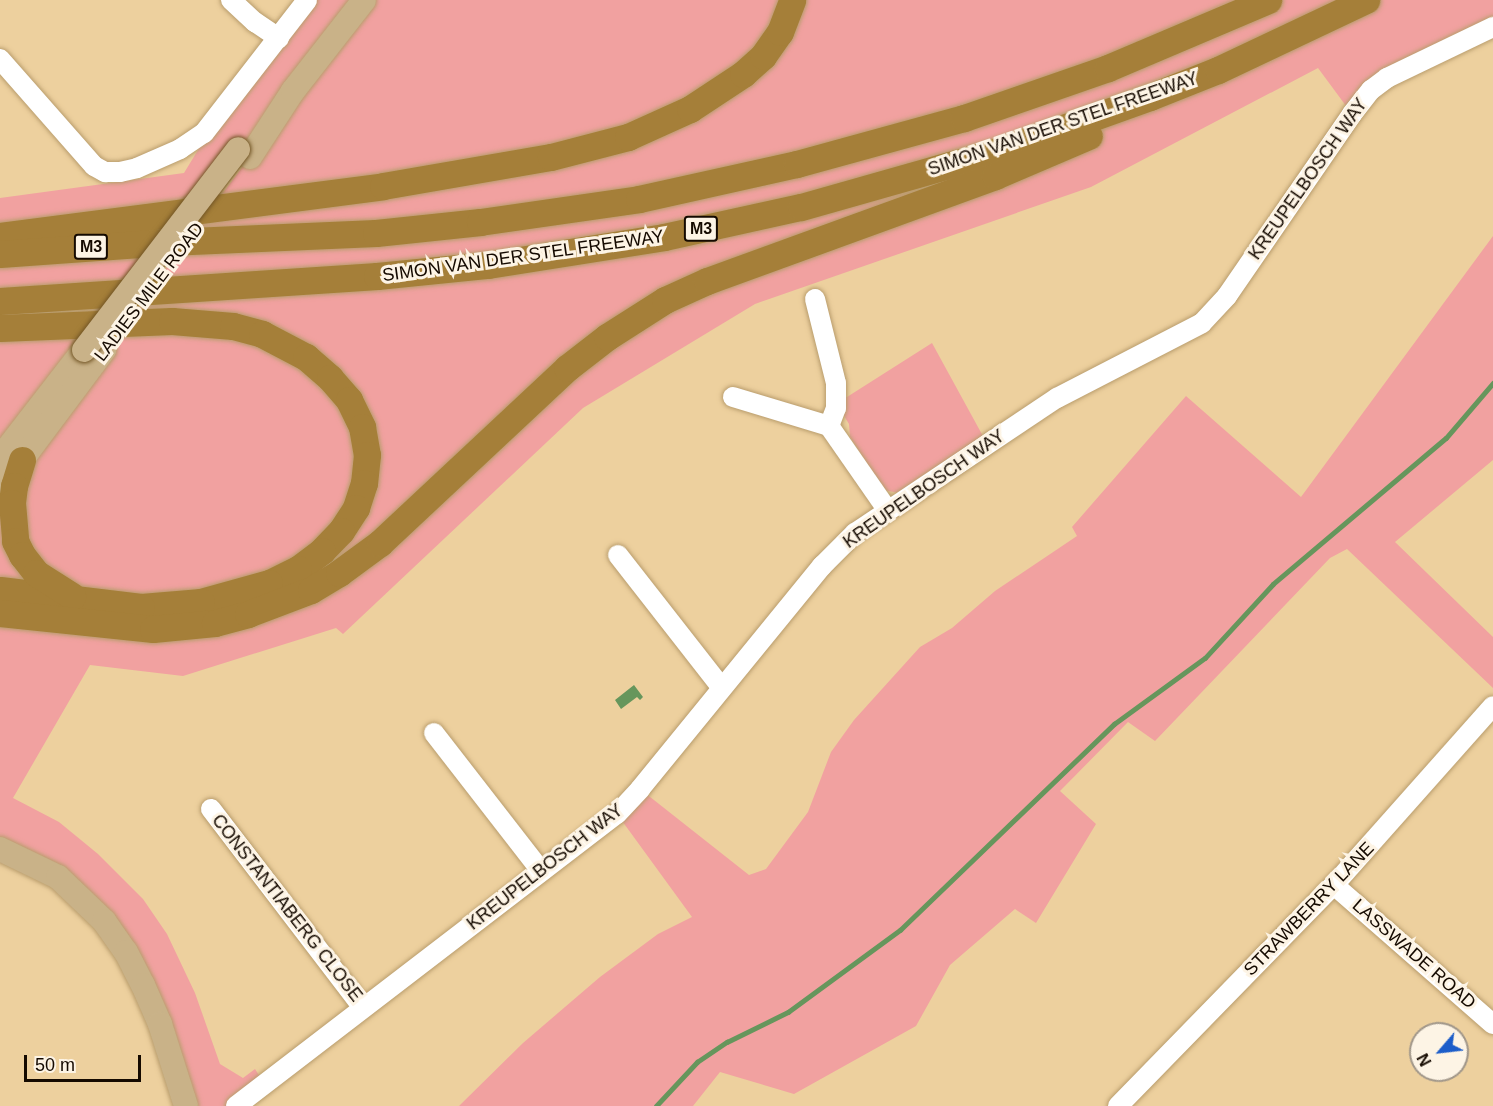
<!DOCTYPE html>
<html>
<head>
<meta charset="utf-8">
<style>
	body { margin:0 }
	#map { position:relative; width:1493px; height:1106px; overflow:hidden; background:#edd09e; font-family:Helvetica,sans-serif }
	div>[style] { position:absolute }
	.green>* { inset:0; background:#f1a1a0 }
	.water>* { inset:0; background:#66965c }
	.stream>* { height:4.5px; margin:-2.25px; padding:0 2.25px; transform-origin:2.25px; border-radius:2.25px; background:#66965c }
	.roads { filter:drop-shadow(0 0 2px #b99d6d) drop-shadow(0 0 2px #b99d6d) }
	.minor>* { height:20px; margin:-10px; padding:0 10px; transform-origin:10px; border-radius:10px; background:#fff }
	.major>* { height:24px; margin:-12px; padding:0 12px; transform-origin:12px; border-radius:12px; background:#c9b288 }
	.highway>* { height:27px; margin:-13.5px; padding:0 13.5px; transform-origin:13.5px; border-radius:13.5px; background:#a57f39 }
	.bridges { filter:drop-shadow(0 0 2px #735625) drop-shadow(0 0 2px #735625) }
	.major-bridge>* { height:24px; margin:-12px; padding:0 12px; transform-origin:12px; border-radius:12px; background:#c9b288 }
	span { translate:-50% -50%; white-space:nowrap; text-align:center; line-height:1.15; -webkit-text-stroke:6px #fdf4e5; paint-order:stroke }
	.shield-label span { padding:2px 4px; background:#fdf4e5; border:2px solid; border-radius:4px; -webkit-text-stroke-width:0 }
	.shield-label { font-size:16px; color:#150a00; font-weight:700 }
	.street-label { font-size:18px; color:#150a00 }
	.north { position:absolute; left:1409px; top:1022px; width:60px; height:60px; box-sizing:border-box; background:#fdf4e5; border:2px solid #a09689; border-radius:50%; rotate:242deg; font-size:16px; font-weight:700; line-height:24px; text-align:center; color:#150a00 }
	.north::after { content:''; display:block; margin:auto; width:21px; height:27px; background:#1c5dc9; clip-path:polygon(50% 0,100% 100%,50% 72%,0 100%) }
	.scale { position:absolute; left:24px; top:1055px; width:117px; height:27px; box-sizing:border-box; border:3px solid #150a00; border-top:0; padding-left:8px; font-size:18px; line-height:21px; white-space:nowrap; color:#150a00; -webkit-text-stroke:4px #fdf4e5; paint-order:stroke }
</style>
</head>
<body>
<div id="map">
	<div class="green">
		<div style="clip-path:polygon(307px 0,1493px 0,1493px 27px,1387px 78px,1352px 114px,1318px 68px,1091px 187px,755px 304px,583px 408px,343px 634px,336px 628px,183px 676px,90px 665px,13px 798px,59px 822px,98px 854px,143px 899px,167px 934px,195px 993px,220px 1064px,243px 1078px,255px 1069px,264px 1083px,236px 1106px,186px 1106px,104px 921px,0 849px,0 489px,250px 157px,290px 95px,238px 149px,0 458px,0 198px,184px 173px,215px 122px)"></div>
		<div style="clip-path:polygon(1493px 236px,1493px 460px,1395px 542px,1493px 637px,1493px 688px,1347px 549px,1330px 558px,1155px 741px,1128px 722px,1060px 791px,1096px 824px,1036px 923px,1015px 909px,950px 965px,916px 1026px,794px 1094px,720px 1072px,693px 1106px,459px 1106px,523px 1043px,600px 977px,658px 934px,692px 917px,617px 814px,640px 789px,749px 875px,766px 869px,808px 812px,831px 752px,854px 720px,920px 647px,952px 628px,995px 591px,1077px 536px,1072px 527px,1186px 396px,1301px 497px)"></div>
		<div style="clip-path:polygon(932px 343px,984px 438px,900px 493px,888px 491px,883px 488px,850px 437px,849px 424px,841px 411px,841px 397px,847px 397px)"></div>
	</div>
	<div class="water">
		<div style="clip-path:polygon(634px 685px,643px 697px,640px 700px,637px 697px,621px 709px,615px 700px)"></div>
	</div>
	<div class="stream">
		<div style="left:656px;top:1106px;width:60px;rotate:-47deg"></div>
		<div style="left:697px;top:1062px;width:36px;rotate:-34deg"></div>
		<div style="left:727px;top:1042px;width:68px;rotate:-26.2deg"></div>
		<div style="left:788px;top:1012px;width:139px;rotate:-36.2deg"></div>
		<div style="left:900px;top:930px;width:297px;rotate:-43.9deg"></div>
		<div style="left:1114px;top:724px;width:112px;rotate:-36deg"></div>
		<div style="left:1205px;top:658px;width:100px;rotate:-47.4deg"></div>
		<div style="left:1273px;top:584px;width:226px;rotate:-40.2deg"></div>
		<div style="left:1446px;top:438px;width:72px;rotate:-49.5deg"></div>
	</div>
	<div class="roads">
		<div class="minor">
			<div style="left:231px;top:0;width:33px;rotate:43deg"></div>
			<div style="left:255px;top:22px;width:29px;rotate:34deg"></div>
			<div style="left:0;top:59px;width:142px;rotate:48.7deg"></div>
			<div style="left:94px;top:166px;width:13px;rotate:29deg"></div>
			<div style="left:105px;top:172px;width:15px"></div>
			<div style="left:120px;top:172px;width:17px;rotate:-13deg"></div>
			<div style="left:137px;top:168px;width:47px;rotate:-23.8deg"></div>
			<div style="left:180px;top:149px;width:29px;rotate:-34deg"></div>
			<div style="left:204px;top:133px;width:168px;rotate:-52.2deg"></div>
			<div style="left:815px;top:299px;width:87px;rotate:76deg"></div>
			<div style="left:836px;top:383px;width:25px;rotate:90deg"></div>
			<div style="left:836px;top:408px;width:19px;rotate:111deg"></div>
			<div style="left:733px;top:397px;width:100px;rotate:16.8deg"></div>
			<div style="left:829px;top:426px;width:103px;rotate:55.2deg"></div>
			<div style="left:618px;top:555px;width:167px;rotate:52deg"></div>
			<div style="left:434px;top:733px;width:175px;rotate:52.2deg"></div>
			<div style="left:211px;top:809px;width:250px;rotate:52.6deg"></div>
			<div style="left:1334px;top:885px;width:211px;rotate:41.2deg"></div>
			<div style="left:236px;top:1106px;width:480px;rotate:-37.5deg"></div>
			<div style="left:617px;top:814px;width:34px;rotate:-47deg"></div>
			<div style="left:640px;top:789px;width:288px;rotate:-50.8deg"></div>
			<div style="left:822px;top:566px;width:47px;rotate:-45deg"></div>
			<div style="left:855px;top:533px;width:243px;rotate:-33.8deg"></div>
			<div style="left:1057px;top:398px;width:163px;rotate:-27.3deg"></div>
			<div style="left:1202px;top:323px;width:37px;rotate:-47deg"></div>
			<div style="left:1227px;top:296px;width:221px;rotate:-55.5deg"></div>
			<div style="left:1352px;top:114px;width:31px;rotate:-52deg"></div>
			<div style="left:1371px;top:90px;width:20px;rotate:-37deg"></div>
			<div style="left:1387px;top:78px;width:118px;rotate:-25.7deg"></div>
			<div style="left:1118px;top:1106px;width:309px;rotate:-45.7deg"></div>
			<div style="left:1334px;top:885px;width:239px;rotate:-48.4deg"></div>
		</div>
		<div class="major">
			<div style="left:250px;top:157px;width:79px;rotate:-56.9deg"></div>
			<div style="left:293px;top:91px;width:115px;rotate:-52deg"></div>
			<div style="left:0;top:458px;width:135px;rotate:-52.2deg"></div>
			<div style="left:0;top:489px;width:174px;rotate:-53.2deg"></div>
			<div style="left:0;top:849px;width:64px;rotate:25.8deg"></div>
			<div style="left:58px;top:877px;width:64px;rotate:43.7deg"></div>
			<div style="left:104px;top:921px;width:38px;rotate:55deg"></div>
			<div style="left:126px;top:952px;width:37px;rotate:63deg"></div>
			<div style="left:143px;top:985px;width:43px;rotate:66.4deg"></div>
			<div style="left:160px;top:1024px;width:86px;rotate:72.4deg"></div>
		</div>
		<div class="highway">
			<div style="left:0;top:236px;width:386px;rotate:-7.4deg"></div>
			<div style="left:383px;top:186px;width:170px;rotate:-9.8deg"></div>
			<div style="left:551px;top:157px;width:80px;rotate:-14.6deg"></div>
			<div style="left:628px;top:137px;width:68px;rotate:-24.3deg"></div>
			<div style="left:690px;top:109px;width:64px;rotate:-33.4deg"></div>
			<div style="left:743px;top:74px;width:27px;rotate:-42deg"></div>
			<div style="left:763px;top:56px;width:29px;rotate:-55deg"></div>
			<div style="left:780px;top:32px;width:34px;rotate:-69deg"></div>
			<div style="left:0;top:254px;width:168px;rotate:-4.1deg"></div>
			<div style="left:168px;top:242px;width:208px;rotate:-2.5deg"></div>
			<div style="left:376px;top:233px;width:105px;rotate:-6deg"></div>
			<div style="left:480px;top:222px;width:161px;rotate:-8.2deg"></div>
			<div style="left:639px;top:199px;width:162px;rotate:-12.5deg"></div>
			<div style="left:797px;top:164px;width:173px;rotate:-15.4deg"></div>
			<div style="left:964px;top:118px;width:152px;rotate:-19.1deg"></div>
			<div style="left:1108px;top:68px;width:174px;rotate:-23deg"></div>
			<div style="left:0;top:301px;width:378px;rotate:-3.8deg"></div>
			<div style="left:377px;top:276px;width:112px;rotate:-5.7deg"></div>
			<div style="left:488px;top:265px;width:178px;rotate:-9deg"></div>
			<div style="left:664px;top:237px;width:140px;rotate:-12.4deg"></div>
			<div style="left:801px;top:207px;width:203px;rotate:-15.8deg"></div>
			<div style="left:996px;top:152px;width:164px;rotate:-19.7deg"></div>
			<div style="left:1150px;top:97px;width:73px;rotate:-21.7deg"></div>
			<div style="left:1218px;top:70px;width:164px;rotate:-25.3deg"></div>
			<div style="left:0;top:328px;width:172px;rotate:-2.3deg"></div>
			<div style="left:172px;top:321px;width:61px;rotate:4.7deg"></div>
			<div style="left:233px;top:326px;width:30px;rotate:15deg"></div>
			<div style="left:262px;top:334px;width:50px;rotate:27.6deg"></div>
			<div style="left:306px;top:357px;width:32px;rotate:41deg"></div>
			<div style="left:330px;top:378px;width:29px;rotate:49deg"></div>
			<div style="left:349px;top:400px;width:30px;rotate:64deg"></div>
			<div style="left:362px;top:427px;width:28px;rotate:80deg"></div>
			<div style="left:367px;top:455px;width:28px;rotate:96deg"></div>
			<div style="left:364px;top:483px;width:26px;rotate:108deg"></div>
			<div style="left:356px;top:508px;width:27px;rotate:123deg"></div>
			<div style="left:341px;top:531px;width:28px;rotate:134deg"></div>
			<div style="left:322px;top:551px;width:30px;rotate:143deg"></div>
			<div style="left:298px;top:569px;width:32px;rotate:154deg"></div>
			<div style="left:269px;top:583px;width:71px;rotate:164.4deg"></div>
			<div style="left:201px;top:602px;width:60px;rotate:175.2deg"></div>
			<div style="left:141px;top:607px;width:142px;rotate:-173.1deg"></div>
			<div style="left:22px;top:460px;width:27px;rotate:107deg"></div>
			<div style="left:14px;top:486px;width:17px;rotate:97deg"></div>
			<div style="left:12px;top:503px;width:38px;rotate:85deg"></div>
			<div style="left:15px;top:541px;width:16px;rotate:63deg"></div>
			<div style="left:22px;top:555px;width:23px;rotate:52deg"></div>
			<div style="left:36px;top:573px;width:43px;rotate:32.6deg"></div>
			<div style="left:0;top:613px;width:154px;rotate:6deg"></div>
			<div style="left:153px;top:629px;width:62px;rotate:-5.5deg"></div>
			<div style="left:215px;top:623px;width:34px;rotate:-15deg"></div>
			<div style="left:248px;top:614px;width:67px;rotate:-20.9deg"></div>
			<div style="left:311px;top:590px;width:33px;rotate:-31deg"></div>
			<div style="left:339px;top:573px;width:51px;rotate:-36.2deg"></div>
			<div style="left:380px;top:543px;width:256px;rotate:-43.1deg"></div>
			<div style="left:567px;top:368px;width:51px;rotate:-37.8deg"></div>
			<div style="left:607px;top:337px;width:69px;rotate:-32.5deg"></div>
			<div style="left:665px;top:300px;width:46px;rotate:-24.3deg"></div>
			<div style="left:707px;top:281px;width:307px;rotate:-20deg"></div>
			<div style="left:995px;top:176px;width:102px;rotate:-23.1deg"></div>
		</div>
	</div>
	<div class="bridges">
		<div class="major-bridge">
			<div style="left:84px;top:350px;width:253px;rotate:-52.5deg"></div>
		</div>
	</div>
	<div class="shield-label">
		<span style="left:701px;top:229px">M3</span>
		<span style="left:91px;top:247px">M3</span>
	</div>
	<div class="street-label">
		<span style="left:1063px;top:124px;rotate:-19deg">SIMON VAN DER STEL FREEWAY</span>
		<span style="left:1308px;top:179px;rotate:-55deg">KREUPELBOSCH WAY</span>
		<span style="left:523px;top:256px;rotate:-8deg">SIMON VAN DER STEL FREEWAY</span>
		<span style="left:149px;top:292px;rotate:-53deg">LADIES MILE ROAD</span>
		<span style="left:924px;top:489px;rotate:-35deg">KREUPELBOSCH WAY</span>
		<span style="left:545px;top:867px;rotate:-38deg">KREUPELBOSCH WAY</span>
		<span style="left:287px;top:908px;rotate:52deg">CONSTANTIABERG CLOSE</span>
		<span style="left:1309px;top:909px;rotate:-46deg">STRAWBERRY LANE</span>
		<span style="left:1414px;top:954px;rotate:41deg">LASSWADE ROAD</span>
	</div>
	<div class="north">N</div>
	<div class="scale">50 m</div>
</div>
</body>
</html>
